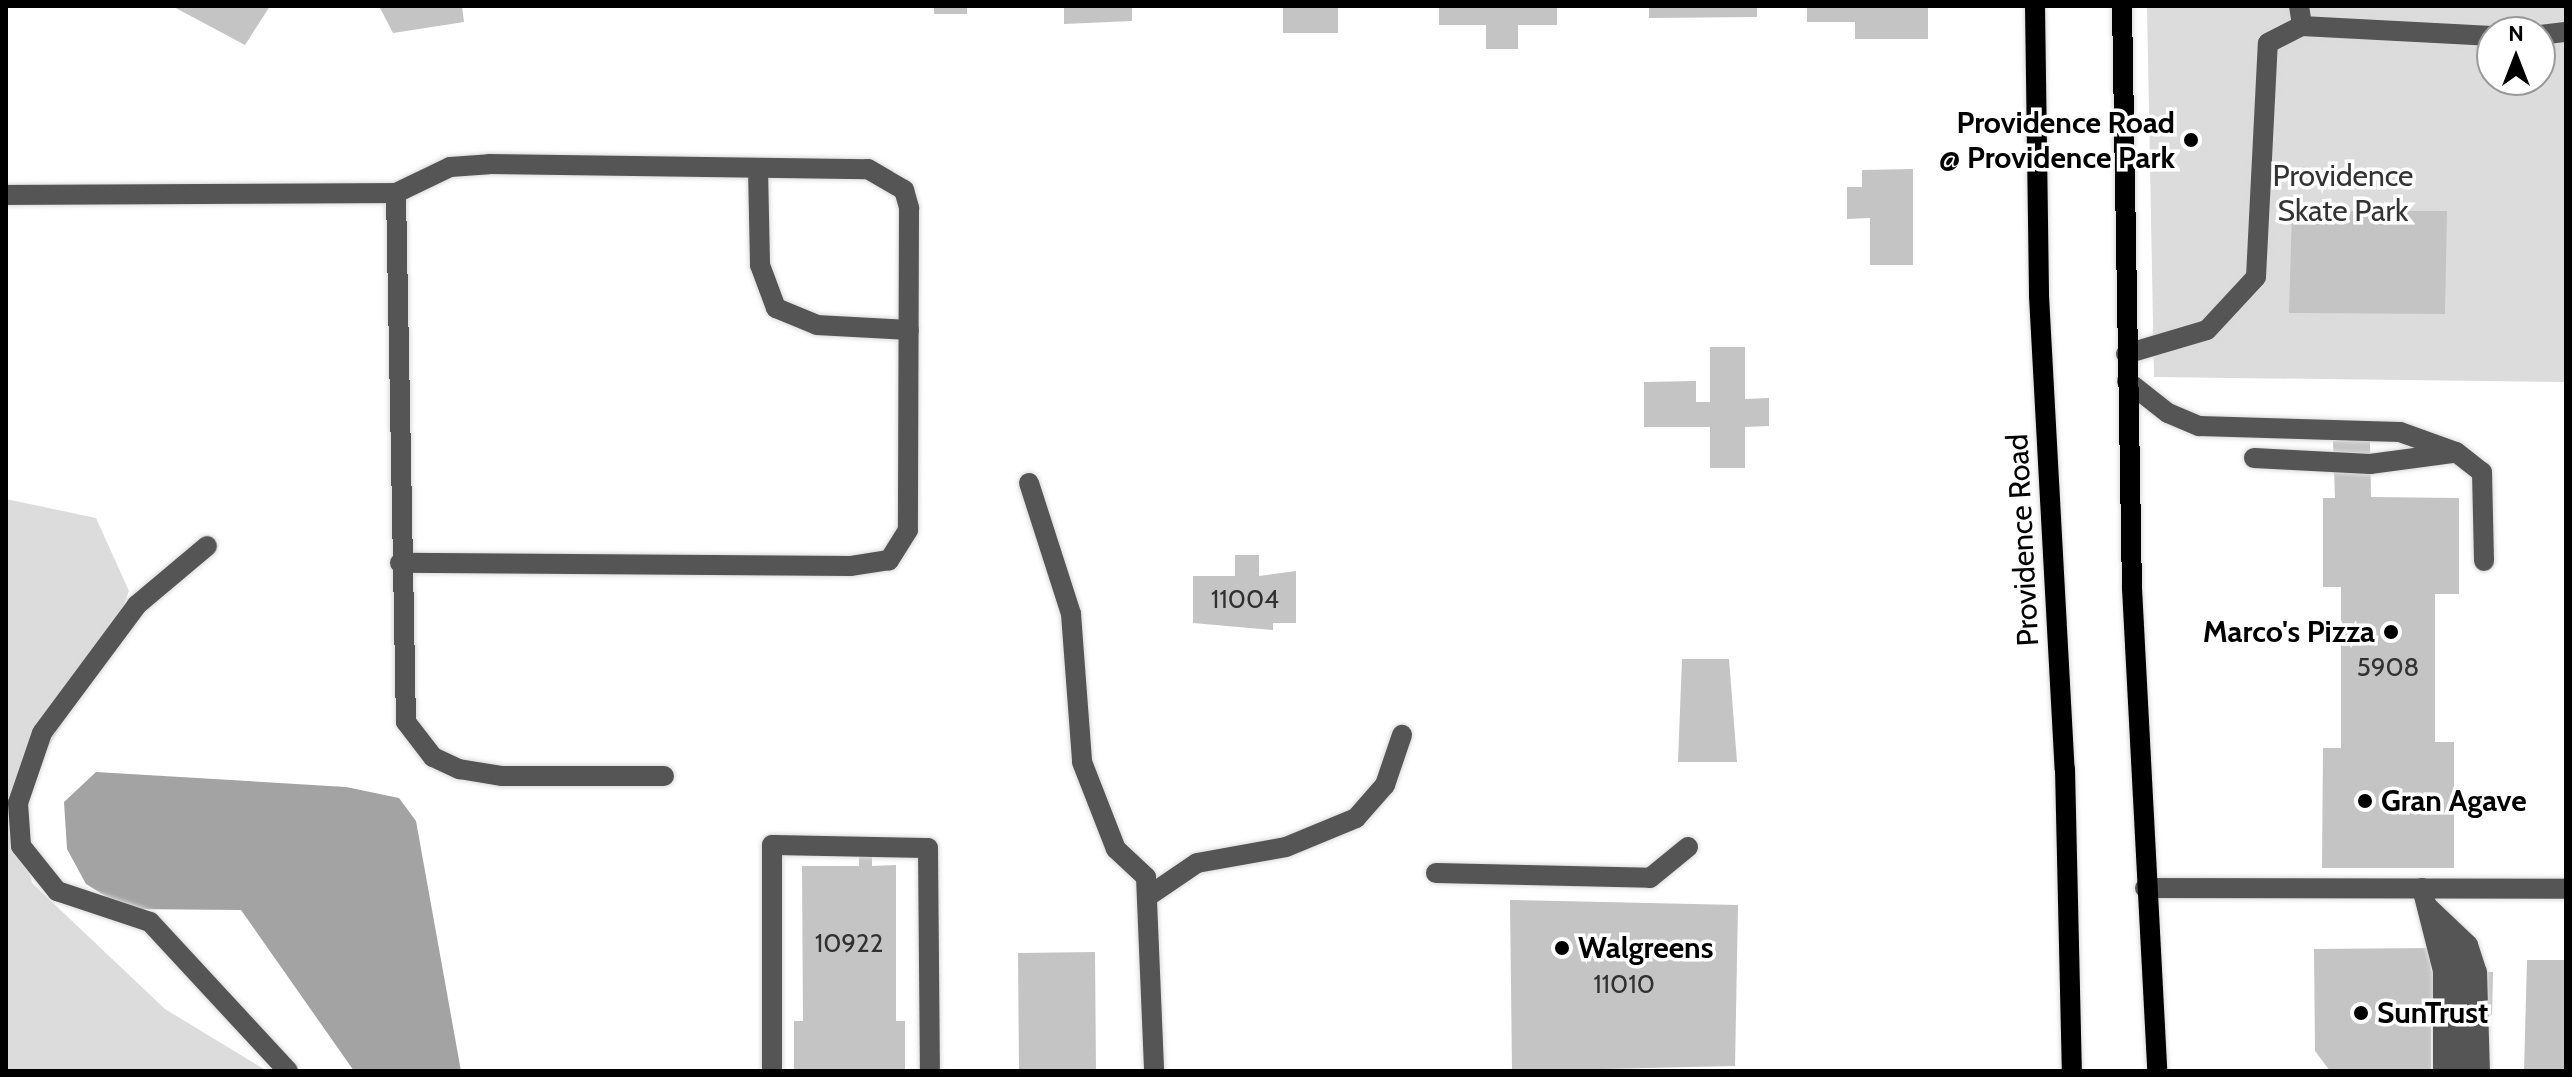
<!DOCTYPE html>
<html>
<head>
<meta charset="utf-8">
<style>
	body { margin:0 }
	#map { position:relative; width:2572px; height:1077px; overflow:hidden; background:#fff; font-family:Cabin,sans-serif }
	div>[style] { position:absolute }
	.green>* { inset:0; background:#dcdcdc }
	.water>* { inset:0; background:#a3a3a3 }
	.building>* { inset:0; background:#c4c4c4 }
	.roads { filter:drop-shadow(0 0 2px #dbdbdb) drop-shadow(0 0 2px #dbdbdb) }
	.minor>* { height:20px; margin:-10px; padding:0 10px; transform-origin:10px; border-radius:10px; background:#555 }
	.major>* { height:20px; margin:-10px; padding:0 10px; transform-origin:10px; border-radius:10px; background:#000 }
	.dots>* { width:22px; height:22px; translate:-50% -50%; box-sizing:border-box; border:4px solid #fff; border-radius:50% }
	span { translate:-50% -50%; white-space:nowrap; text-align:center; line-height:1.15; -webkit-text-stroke:7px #fff; paint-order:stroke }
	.number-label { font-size:26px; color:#313131 }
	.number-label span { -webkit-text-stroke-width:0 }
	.poi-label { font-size:30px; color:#000; font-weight:700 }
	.right { translate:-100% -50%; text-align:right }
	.left { translate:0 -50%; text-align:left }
	.park-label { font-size:30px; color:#333 }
	.street-label { font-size:30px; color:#000 }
	.frame { position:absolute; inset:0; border:8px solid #000; pointer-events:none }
	.north { position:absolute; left:2476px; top:16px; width:80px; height:80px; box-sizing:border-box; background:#fff; border:2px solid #999; border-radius:50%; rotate:0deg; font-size:22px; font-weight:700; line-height:32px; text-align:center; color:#000 }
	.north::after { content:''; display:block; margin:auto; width:28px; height:36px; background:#000; clip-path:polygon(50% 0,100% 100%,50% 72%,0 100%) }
</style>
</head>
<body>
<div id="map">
	<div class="green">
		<div style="clip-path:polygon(evenodd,2147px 6px,2566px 6px,2566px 382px,2154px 377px,2147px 6px,2492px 32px,2540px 32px,2540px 80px,2492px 80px,2492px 32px)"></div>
		<div style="clip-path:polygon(6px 499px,96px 518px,129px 591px,109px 645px,15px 804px,32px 883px,165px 1009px,267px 1071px,6px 1071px)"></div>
	</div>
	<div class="water">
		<div style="clip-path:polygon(96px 772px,346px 787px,399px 798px,416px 821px,461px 1071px,354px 1071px,241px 910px,126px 909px,86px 884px,67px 849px,64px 802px)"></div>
	</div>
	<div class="building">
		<div style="clip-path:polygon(172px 6px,270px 6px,245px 45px)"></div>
		<div style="clip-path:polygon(379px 6px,462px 6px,464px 22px,393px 33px)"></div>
		<div style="clip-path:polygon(934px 6px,967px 6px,967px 14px,934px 14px)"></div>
		<div style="clip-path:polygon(1064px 6px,1132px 6px,1132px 21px,1064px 24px)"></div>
		<div style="clip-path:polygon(1283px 6px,1338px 6px,1338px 33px,1283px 33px)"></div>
		<div style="clip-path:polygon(1439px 6px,1557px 6px,1557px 25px,1518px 25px,1518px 49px,1486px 49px,1486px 25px,1439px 25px)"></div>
		<div style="clip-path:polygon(1649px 6px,1757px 6px,1757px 17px,1649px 18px)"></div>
		<div style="clip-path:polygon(1807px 6px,1928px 6px,1928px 39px,1855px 39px,1855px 22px,1807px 22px)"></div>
		<div style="clip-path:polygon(1913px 169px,1913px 265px,1870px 265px,1870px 218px,1847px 219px,1847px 187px,1862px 187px,1862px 170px)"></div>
		<div style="clip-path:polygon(2292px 211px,2447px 211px,2445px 314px,2289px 313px)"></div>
		<div style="clip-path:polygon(1710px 347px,1745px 347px,1745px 399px,1769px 398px,1769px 426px,1745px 427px,1745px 468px,1710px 468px,1710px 427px,1644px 427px,1644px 382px,1696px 381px,1696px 402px,1710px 402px)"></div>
		<div style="clip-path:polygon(2333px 441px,2370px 441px,2371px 497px,2459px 498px,2459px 594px,2435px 594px,2435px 742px,2454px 742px,2454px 868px,2322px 868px,2323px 748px,2341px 748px,2341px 587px,2323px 587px,2323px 498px,2335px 498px)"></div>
		<div style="clip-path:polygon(1235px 555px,1259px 555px,1259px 576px,1296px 571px,1296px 623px,1273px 623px,1273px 630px,1193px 623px,1193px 576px,1235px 576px)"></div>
		<div style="clip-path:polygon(1682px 659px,1729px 659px,1737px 762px,1678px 762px)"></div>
		<div style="clip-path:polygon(859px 855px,872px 855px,872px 866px,896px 865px,896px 1021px,905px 1021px,905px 1071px,794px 1071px,794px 1021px,803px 1021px,802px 866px,859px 866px)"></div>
		<div style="clip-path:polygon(1510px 900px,1738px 905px,1735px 1066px,1512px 1071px)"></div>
		<div style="clip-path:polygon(2431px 948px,2431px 971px,2493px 972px,2492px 1015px,2431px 1014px,2431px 1071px,2330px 1071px,2315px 1051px,2314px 949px)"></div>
		<div style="clip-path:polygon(1095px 952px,1096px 1071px,1019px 1071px,1018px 953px)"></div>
		<div style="clip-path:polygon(2527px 960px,2566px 960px,2566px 1071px,2524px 1071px)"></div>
	</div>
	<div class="roads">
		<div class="minor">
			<div style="left:2299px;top:6px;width:20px;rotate:81deg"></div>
			<div style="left:2540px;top:35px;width:26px;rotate:-7deg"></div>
			<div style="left:758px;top:168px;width:97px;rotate:88.8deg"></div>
			<div style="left:760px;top:265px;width:46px;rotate:69.6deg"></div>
			<div style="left:776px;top:308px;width:44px;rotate:22.5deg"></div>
			<div style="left:817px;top:325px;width:92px;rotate:3.1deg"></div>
			<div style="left:396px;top:193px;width:60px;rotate:-25.7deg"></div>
			<div style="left:450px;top:167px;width:39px;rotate:-4deg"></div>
			<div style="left:489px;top:164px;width:379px;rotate:0.8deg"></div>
			<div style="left:868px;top:169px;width:42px;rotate:30.3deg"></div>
			<div style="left:904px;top:190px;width:19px;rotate:74deg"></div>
			<div style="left:909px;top:208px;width:322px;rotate:90.2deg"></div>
			<div style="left:908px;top:530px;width:36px;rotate:122deg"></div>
			<div style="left:889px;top:560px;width:38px;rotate:171deg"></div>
			<div style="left:851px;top:566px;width:451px;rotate:-179.6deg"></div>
			<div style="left:6px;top:195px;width:390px;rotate:-0.3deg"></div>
			<div style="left:396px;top:193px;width:529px;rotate:88.92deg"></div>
			<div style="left:406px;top:722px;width:44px;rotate:52.4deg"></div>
			<div style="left:433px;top:757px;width:29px;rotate:25deg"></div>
			<div style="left:459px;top:769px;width:44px;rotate:9.2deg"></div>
			<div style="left:502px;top:776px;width:162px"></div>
			<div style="left:2126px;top:354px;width:84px;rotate:-16.5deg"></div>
			<div style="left:2207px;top:330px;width:72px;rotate:-47.2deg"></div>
			<div style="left:2256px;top:277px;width:234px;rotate:-87.1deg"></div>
			<div style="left:2268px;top:43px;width:38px;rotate:-27deg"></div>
			<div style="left:2302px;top:26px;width:190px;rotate:3deg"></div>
			<div style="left:2127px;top:381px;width:52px;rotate:38deg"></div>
			<div style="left:2168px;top:413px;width:34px;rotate:23deg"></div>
			<div style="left:2199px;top:426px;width:201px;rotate:1.7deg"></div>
			<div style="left:2400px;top:432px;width:59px;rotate:19.7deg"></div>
			<div style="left:2456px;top:452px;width:33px;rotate:38deg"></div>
			<div style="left:2482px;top:472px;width:89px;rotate:88.7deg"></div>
			<div style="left:2254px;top:458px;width:116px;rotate:3deg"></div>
			<div style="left:2370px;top:464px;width:83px;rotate:-7.6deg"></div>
			<div style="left:1029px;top:483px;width:138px;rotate:72.2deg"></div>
			<div style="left:1071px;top:614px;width:148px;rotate:85.7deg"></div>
			<div style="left:1082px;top:762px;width:93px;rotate:68.7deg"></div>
			<div style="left:1116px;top:849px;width:41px;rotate:43deg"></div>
			<div style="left:1146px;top:877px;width:194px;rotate:87.6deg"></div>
			<div style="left:207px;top:546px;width:92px;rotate:139.9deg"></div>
			<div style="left:137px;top:605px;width:159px;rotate:126.6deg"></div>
			<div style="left:42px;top:733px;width:74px;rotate:108.9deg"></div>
			<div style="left:18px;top:803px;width:43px;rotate:86deg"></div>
			<div style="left:21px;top:846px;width:58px;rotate:51.3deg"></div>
			<div style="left:57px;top:891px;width:98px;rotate:18.4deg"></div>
			<div style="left:150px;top:922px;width:203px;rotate:47.2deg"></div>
			<div style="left:1436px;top:873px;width:214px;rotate:1.3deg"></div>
			<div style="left:1650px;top:878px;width:49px;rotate:-39.2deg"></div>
			<div style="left:2145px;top:888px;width:421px;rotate:0.1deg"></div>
			<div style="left:2422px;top:888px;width:86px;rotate:75.8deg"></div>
			<div style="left:2443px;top:971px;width:100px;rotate:90deg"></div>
			<div style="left:1147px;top:897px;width:60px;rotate:-34.2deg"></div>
			<div style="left:1197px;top:863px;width:90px;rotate:-10.2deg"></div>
			<div style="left:1286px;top:847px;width:76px;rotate:-22.5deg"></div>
			<div style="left:1356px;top:818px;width:44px;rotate:-48.7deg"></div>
			<div style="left:1385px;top:785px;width:53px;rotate:-71.2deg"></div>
			<div style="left:2427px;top:906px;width:57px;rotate:43.6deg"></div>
			<div style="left:2468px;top:945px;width:28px;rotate:72deg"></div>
			<div style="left:2477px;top:972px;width:99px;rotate:88.3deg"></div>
			<div style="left:2442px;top:941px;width:36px;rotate:58deg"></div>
			<div style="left:2461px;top:971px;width:100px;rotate:90.6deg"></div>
			<div style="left:772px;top:1071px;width:226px;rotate:-90deg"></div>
			<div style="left:772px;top:845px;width:156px;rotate:1.1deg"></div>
			<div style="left:928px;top:848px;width:223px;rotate:89.5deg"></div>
		</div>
		<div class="major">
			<div style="left:2035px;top:6px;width:290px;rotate:89.2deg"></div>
			<div style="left:2039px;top:296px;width:474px;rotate:86.9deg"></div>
			<div style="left:2065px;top:769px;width:302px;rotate:88.7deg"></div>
			<div style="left:2122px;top:6px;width:582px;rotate:89.02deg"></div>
			<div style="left:2132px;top:588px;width:484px;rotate:87deg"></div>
		</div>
	</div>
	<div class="dots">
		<div style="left:2191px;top:140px;background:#000"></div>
		<div style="left:2391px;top:632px;background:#000"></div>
		<div style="left:2365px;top:801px;background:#000"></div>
		<div style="left:1562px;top:948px;background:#000"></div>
		<div style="left:2361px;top:1013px;background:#000"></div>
	</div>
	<div class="number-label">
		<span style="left:1245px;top:600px">11004</span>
		<span style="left:2388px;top:668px">5908</span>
		<span style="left:849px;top:944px">10922</span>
		<span style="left:1624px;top:985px">11010</span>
	</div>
	<div class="poi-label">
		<span class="right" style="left:2175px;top:140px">Providence Road<br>@ Providence Park</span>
		<span class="right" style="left:2375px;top:632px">Marco's Pizza</span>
		<span class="left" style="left:2381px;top:801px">Gran Agave</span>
		<span class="left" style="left:1578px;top:948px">Walgreens</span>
		<span class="left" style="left:2377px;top:1013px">SunTrust</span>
	</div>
	<div class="park-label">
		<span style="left:2343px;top:193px">Providence<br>Skate Park</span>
	</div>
	<div class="street-label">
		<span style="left:2023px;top:540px;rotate:-93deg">Providence Road</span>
	</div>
	<div class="frame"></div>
	<div class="north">N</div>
</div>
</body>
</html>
